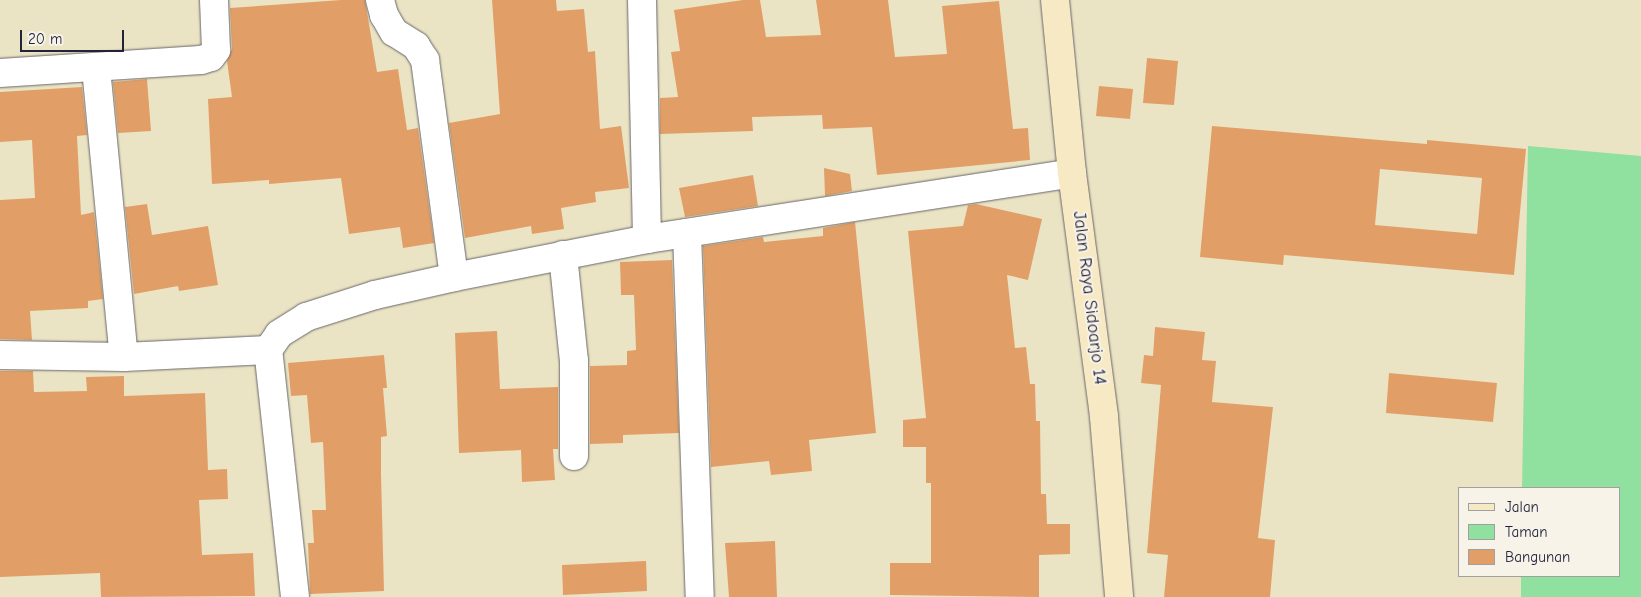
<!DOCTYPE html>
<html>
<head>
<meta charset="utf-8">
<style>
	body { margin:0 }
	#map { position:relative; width:1641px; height:597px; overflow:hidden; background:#ebe4c4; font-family:"Comic Neue",sans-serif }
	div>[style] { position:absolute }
	.green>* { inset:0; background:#90e09f }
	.building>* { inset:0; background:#e19f67 }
	.roads { filter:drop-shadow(0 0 1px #68666b) drop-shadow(0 0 1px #68666b) }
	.street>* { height:28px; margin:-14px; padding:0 14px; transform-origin:14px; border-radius:14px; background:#fff }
	.secondary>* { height:28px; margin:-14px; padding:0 14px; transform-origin:14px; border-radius:14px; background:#f6e9c3 }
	span { translate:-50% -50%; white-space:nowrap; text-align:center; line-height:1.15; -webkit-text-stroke:4px #f7f3e8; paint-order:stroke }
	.street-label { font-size:18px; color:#22223b }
	.legend { position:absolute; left:1458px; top:487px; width:162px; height:90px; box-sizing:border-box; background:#f7f3e8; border:1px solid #a29fa3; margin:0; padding:6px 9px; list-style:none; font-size:15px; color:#22223b }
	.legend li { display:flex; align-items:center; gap:10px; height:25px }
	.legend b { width:25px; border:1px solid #a29fa3 }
	.scale { position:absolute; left:20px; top:30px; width:104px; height:22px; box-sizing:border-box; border:2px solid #22223b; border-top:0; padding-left:6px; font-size:15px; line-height:18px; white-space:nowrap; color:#22223b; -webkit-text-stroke:4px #f7f3e8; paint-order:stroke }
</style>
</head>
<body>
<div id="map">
	<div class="green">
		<div style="clip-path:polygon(1528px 146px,1641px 156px,1641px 597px,1521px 597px,1521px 576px,1620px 576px,1620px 488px,1522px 488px)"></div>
	</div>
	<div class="building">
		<div style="clip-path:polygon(341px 0,365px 0,377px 72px,398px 69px,407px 130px,418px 128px,434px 243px,403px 248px,400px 227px,349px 234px,341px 178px,269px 184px,269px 180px,212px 184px,208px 99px,232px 97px,227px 61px,232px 49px,230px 8px)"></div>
		<div style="clip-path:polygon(492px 0,556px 0,557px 11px,584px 9px,588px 52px,595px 51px,600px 129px,621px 126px,629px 188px,595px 192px,596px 202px,561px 208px,564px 229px,532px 234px,531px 226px,465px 238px,449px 123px,500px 114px)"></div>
		<div style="clip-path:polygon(743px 0,760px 0,766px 37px,821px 35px,816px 0,888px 0,895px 57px,947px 54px,942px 6px,999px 1px,1013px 129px,1028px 128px,1030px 160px,877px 175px,872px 127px,823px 129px,822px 115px,752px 117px,753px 131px,660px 134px,660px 98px,678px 97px,671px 52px,680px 51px,674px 10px)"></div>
		<div style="clip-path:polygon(1147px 58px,1178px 61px,1174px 105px,1143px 103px)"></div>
		<div style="clip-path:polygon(147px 79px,151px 131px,118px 133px,113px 82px)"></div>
		<div style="clip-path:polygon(1099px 86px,1133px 89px,1130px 119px,1096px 116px)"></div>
		<div style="clip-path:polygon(82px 87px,87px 135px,77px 136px,81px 215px,94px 212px,103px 299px,88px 301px,88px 308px,30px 311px,32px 340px,0 339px,0 200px,35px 198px,32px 140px,0 142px,0 92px)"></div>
		<div style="clip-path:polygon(evenodd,1212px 126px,1427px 144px,1427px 140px,1526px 149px,1514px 275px,1284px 255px,1283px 265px,1200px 257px,1212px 126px,1380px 169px,1482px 178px,1477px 234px,1375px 225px,1380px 169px)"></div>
		<div style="clip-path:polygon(824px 168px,850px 174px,852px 191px,825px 196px)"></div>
		<div style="clip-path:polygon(753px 175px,758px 206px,685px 217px,679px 188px)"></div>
		<div style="clip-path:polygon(147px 204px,152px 235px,208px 226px,218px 285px,179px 291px,178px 286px,134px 294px,125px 207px)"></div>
		<div style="clip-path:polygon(976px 204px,1042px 219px,1028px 280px,1007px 275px,1015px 348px,1026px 347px,1030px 384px,1035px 384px,1036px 421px,1040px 421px,1041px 494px,1046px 494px,1047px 524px,1070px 524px,1070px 554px,1039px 555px,1039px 597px,890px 595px,890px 563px,931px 563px,931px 483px,926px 483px,926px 447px,903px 447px,903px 420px,926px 418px,908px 231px,963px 226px,968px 205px)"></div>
		<div style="clip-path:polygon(855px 222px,876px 433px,809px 440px,812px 471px,771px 475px,769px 461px,711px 467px,703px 246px,763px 237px,764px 242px,823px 236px,823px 228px)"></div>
		<div style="clip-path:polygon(672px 260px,679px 433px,623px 435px,623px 443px,590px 444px,590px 366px,627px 365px,627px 351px,636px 350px,634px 295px,621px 295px,620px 262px)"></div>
		<div style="clip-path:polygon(1155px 327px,1205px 332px,1202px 360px,1216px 361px,1212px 402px,1273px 407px,1258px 538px,1275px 540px,1270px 597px,1164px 597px,1168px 555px,1147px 553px,1161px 385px,1141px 383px,1144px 355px,1153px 356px)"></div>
		<div style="clip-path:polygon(497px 331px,500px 389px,558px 387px,558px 449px,553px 449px,555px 480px,522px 482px,521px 450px,459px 453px,455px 333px)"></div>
		<div style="clip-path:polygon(384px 355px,387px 388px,383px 388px,387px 436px,381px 437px,381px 474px,384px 591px,310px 594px,308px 543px,314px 543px,312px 510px,326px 510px,323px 442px,311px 443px,307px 395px,291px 396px,288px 363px)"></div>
		<div style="clip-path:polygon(0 371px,33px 371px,34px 392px,87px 391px,86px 377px,124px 376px,124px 396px,205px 393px,208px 470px,227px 469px,228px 499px,199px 500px,202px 555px,253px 553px,255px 596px,101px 597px,100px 573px,0 577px)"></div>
		<div style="clip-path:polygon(1389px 373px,1497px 383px,1493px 422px,1386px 413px)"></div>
		<div style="clip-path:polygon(775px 541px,777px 597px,729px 597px,725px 543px)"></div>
		<div style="clip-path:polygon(646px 561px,647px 591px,563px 595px,562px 565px)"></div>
	</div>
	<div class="roads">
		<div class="street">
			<div style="left:380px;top:0;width:16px;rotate:75deg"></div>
			<div style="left:384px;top:15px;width:20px;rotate:60deg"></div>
			<div style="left:394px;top:32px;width:26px;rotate:32deg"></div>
			<div style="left:416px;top:46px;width:17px;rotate:57deg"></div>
			<div style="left:425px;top:60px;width:219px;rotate:82.4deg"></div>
			<div style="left:642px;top:0;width:239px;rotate:88.8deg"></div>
			<div style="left:96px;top:68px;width:290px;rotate:84.5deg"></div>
			<div style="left:0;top:73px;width:201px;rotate:-3.7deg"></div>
			<div style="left:201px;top:60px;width:10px;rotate:-17deg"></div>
			<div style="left:211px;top:57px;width:9px;rotate:-54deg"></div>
			<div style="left:216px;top:50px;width:50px;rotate:-92.3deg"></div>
			<div style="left:687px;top:233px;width:364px;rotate:88deg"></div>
			<div style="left:563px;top:255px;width:107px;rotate:84.1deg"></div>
			<div style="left:574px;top:361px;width:95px;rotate:90deg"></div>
			<div style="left:0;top:355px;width:124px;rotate:0.9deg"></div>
			<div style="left:124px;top:357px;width:144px;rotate:-2.8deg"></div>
			<div style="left:295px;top:597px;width:248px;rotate:-96.2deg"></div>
			<div style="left:268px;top:350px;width:19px;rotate:-55deg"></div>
			<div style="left:279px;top:334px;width:32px;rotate:-32deg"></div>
			<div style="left:306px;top:317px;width:72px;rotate:-17.7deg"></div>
			<div style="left:375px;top:295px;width:81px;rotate:-12.8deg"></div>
			<div style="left:454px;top:277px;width:197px;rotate:-11.1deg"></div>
			<div style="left:647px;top:239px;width:430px;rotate:-8.8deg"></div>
		</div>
		<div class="secondary">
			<div style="left:1055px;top:0;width:174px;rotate:84.4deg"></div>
			<div style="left:1072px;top:173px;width:246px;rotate:82.5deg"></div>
			<div style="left:1104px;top:417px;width:181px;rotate:85.2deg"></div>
		</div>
	</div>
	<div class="street-label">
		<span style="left:1089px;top:298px;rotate:83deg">Jalan Raya Sidoarjo 14</span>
	</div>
	<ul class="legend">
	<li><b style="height:6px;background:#f6e9c3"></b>Jalan</li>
	<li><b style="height:14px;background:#90e09f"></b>Taman</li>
	<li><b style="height:14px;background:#e19f67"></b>Bangunan</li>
	</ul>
	<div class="scale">20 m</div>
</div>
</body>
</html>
